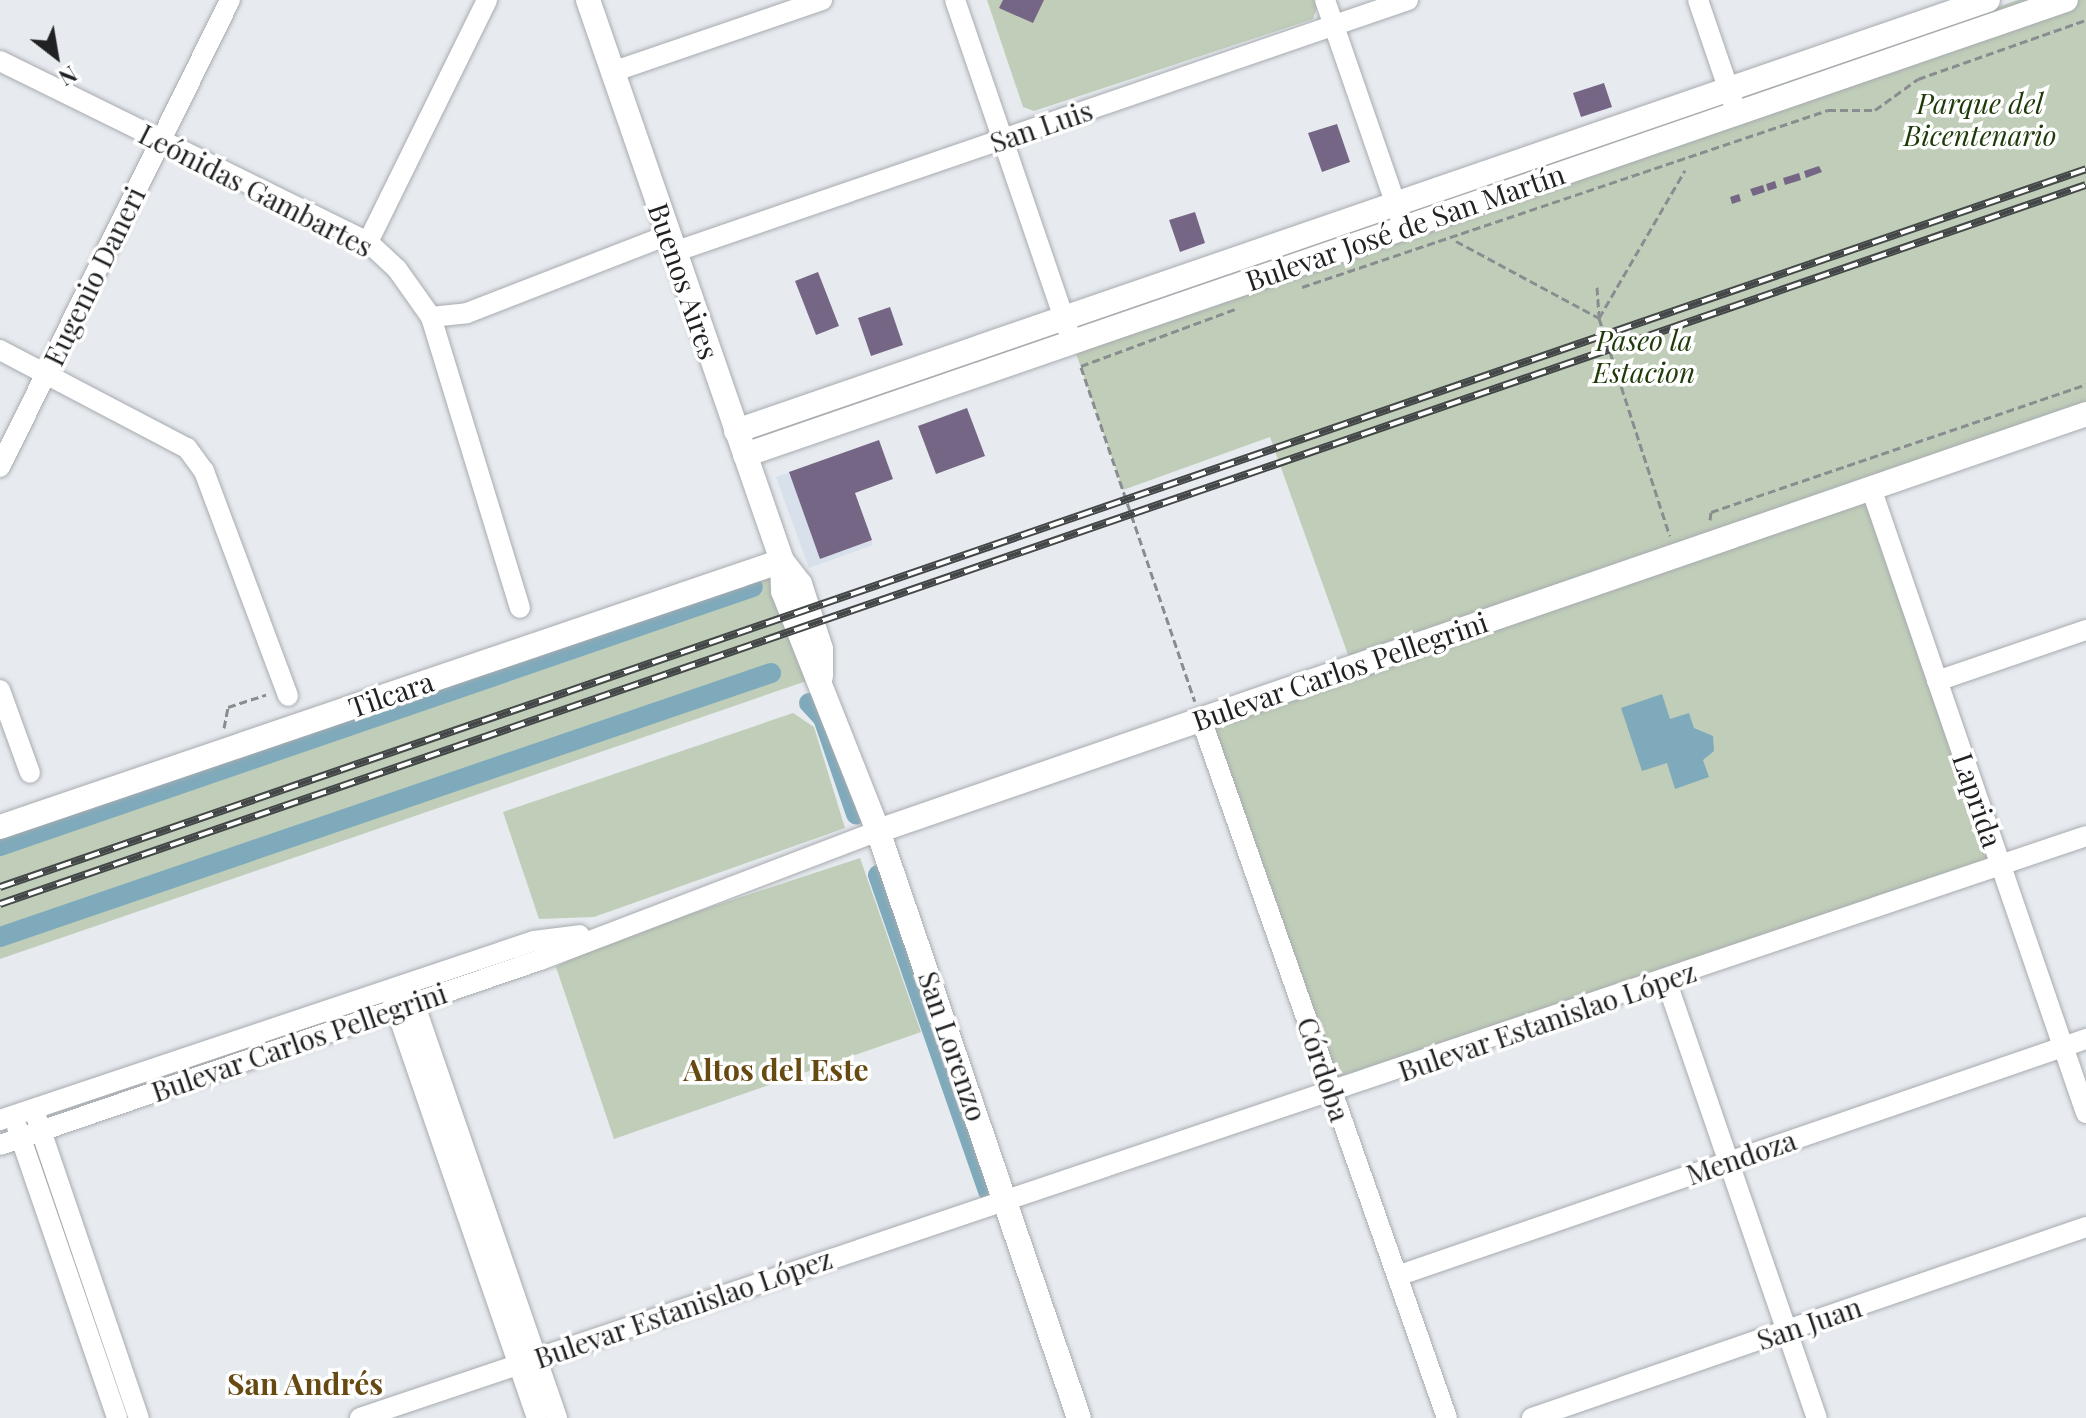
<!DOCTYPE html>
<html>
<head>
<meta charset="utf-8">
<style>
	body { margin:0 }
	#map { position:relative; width:2086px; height:1418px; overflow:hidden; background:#e7ebf0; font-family:"Playfair Display",serif }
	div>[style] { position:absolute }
	.built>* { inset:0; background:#d7e0eb }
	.green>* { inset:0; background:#c0ceb9 }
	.water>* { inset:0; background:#7faabb }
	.canal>* { height:20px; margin:-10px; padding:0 10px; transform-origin:10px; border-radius:10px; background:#7faabb }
	.building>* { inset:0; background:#766686 }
	.path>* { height:3px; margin-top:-1.5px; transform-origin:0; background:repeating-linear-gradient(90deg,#8a8d90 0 8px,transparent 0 12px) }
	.roads { filter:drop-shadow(0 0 2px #a7abaf) drop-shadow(0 0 2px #a7abaf) }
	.minor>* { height:20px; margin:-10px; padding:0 10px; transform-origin:10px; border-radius:10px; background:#fff }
	.major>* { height:24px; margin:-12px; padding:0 12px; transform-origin:12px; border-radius:12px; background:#fff }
	.rail>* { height:8px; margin-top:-4px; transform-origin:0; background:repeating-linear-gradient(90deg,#fff 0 15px,#444748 0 30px); box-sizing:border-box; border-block:2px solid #444748 }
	span { translate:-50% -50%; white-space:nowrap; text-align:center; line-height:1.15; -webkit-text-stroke:7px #fff; paint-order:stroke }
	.park-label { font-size:28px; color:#1d3a08; font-style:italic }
	.street-label { font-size:28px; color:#1f2122 }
	.neighbourhood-label { font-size:30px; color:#674a12; font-weight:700 }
	.north { position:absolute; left:16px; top:16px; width:80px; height:80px; -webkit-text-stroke:6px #fff; paint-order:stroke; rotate:149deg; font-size:22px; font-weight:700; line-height:32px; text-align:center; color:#1f2122 }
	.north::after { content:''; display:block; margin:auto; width:28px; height:36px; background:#1f2122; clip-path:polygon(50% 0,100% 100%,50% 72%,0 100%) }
</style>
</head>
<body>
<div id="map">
	<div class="built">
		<div style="clip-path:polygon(841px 454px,873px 545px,809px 568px,776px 477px)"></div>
	</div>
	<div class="green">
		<div style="clip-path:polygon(987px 0,1314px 0,1317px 8px,1313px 19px,1034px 111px,1023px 107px)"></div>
		<div style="clip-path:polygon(2018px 0,2034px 0,1765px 93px,1764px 88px)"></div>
		<div style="clip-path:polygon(2066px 0,2086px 0,2086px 414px,1871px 488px,2001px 865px,1333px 1095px,1201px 719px,1352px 666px,1270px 437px,1123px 490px,1072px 342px)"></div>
		<div style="clip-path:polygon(1704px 108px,1706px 113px,1433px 207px,1432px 202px)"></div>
		<div style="clip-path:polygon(1369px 224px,1371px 229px,1094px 319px)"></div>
		<div style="clip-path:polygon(1037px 339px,1039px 343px,807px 424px,805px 419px)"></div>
		<div style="clip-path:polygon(782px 561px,821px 676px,0 959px,0 827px)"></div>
		<div style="clip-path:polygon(793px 713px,814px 727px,845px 828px,594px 917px,539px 919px,503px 812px)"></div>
		<div style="clip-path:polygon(860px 858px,921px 1032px,614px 1139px,556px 967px,595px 945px)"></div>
	</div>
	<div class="water">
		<div style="clip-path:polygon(1662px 694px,1670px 719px,1689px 713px,1694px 728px,1713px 736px,1714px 751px,1703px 760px,1709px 777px,1675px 789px,1667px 763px,1642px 771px,1621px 708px)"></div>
	</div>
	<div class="canal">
		<div style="left:809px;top:703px;width:21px;rotate:47deg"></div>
		<div style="left:823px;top:718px;width:102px;rotate:71deg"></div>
		<div style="left:0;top:846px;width:796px;rotate:-18.98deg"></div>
		<div style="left:878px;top:875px;width:335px;rotate:70.8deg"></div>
		<div style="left:0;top:937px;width:815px;rotate:-18.9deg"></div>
	</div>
	<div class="building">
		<div style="clip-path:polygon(1003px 0,1044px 0,1033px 23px,999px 8px)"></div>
		<div style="clip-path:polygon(1604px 83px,1612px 107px,1581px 117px,1573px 93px)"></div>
		<div style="clip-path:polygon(1337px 124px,1350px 162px,1322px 172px,1308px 133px)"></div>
		<div style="clip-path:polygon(1819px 166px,1822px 172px,1806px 178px,1804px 171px)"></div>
		<div style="clip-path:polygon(1799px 173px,1801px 180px,1785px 185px,1783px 178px)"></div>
		<div style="clip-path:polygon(1775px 181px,1777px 188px,1768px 191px,1766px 184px)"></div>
		<div style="clip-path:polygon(1763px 185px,1765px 192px,1753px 196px,1750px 189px)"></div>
		<div style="clip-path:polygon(1739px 194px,1741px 201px,1732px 204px,1730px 197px)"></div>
		<div style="clip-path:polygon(1195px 212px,1205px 243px,1180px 252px,1169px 220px)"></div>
		<div style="clip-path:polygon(818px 272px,839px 326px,816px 335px,795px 281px)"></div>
		<div style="clip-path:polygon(890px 307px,903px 345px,871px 356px,858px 318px)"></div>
		<div style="clip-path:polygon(967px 408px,985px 456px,936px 474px,918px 426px)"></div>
		<div style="clip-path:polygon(879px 440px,893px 479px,855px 493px,872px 540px,820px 559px,789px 472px)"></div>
	</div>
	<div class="path">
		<div style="left:1456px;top:241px;width:162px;rotate:28.3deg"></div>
		<div style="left:1599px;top:318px;width:171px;rotate:-59.8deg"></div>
		<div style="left:1302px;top:287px;width:555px;rotate:-18.6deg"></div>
		<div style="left:1828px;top:110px;width:47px"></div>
		<div style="left:1875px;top:110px;width:53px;rotate:-35.8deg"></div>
		<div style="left:1918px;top:79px;width:178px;rotate:-19.4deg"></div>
		<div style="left:1597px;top:287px;width:31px;rotate:86deg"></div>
		<div style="left:1599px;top:318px;width:229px;rotate:72deg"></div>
		<div style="left:1081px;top:366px;width:164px;rotate:-20.3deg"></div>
		<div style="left:1081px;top:367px;width:353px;rotate:71.2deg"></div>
		<div style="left:1710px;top:520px;width:8px;rotate:-83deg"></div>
		<div style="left:1711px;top:512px;width:396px;rotate:-18.8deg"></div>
		<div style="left:224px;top:728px;width:21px;rotate:-79deg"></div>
		<div style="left:228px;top:707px;width:40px;rotate:-18deg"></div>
	</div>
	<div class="roads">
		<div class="minor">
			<div style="left:955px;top:0;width:352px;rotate:71.1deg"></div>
			<div style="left:1325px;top:0;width:230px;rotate:70.9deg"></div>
			<div style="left:1698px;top:0;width:108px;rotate:71.1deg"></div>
			<div style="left:0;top:61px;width:410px;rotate:26.2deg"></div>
			<div style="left:368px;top:242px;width:40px;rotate:43deg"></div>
			<div style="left:397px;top:269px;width:59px;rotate:54.7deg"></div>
			<div style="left:431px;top:317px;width:304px;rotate:73deg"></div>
			<div style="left:612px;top:72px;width:222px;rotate:-18.9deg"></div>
			<div style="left:368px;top:242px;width:270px;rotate:-63.8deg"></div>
			<div style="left:674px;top:252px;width:776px;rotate:-18.95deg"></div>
			<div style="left:431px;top:317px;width:36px;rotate:-6deg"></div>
			<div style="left:467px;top:313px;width:216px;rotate:-21.2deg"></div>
			<div style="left:0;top:350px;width:211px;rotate:27.7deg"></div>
			<div style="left:187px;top:448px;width:29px;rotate:54deg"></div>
			<div style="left:204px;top:471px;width:240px;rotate:69.5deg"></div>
			<div style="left:0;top:467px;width:521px;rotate:-63.78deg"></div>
			<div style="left:1871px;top:488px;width:661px;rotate:71.02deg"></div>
			<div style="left:1937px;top:681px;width:157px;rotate:-18.9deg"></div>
			<div style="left:0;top:690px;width:88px;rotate:70.1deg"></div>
			<div style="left:1201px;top:719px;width:741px;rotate:70.61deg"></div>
			<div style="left:1666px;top:980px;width:463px;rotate:71deg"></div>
			<div style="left:410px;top:991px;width:452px;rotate:71deg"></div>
			<div style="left:392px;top:997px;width:445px;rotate:71deg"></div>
			<div style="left:37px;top:1119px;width:316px;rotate:71.2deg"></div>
			<div style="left:0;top:1120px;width:563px;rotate:-18.53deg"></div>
			<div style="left:534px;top:941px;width:46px;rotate:-7.4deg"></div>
			<div style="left:17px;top:1127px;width:308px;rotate:71deg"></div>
			<div style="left:0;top:1145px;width:571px;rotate:-18.91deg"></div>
			<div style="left:540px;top:960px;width:362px;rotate:-20.9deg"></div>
			<div style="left:1397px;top:1276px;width:729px;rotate:-18.98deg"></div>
			<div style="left:360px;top:1418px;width:1821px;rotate:-18.63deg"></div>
			<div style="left:1532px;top:1418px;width:586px;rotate:-19.02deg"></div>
		</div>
		<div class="major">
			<div style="left:588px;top:0;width:594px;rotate:70.92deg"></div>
			<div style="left:782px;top:561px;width:30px;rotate:88deg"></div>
			<div style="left:783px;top:591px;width:258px;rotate:68.4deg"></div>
			<div style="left:878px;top:831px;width:620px;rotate:71.1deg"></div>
			<div style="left:736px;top:431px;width:1324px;rotate:-19deg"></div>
			<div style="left:745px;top:455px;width:1397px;rotate:-19.01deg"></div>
			<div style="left:782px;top:561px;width:29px;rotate:52deg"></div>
			<div style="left:800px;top:584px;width:68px;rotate:72.1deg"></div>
			<div style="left:821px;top:649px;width:27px;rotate:90deg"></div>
			<div style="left:0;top:827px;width:826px;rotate:-18.79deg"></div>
			<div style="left:878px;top:831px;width:1278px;rotate:-19.04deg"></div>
		</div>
	</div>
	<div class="rail">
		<div style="left:0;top:887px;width:2206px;rotate:-18.99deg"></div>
		<div style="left:0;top:904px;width:2206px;rotate:-19.02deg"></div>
	</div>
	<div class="park-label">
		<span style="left:1980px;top:119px">Parque del<br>Bicentenario</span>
		<span style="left:1644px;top:356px">Paseo la<br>Estacion</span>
	</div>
	<div class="street-label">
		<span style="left:1041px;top:126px;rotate:-19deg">San Luis</span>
		<span style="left:256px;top:190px;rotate:27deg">Leónidas Gambartes</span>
		<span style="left:1405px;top:227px;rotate:-19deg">Bulevar José de San Martín</span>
		<span style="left:94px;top:276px;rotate:-64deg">Eugenio Daneri</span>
		<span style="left:684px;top:281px;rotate:71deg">Buenos Aires</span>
		<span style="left:1340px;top:671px;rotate:-19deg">Bulevar Carlos Pellegrini</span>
		<span style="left:391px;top:694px;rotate:-19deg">Tilcara</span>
		<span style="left:1978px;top:800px;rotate:71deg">Laprida</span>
		<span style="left:1547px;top:1021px;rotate:-19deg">Bulevar Estanislao López</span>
		<span style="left:299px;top:1042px;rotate:-19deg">Bulevar Carlos Pellegrini</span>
		<span style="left:953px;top:1046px;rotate:71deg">San Lorenzo</span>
		<span style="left:1324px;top:1069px;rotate:71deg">Córdoba</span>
		<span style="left:1741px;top:1157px;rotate:-19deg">Mendoza</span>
		<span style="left:683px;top:1308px;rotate:-19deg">Bulevar Estanislao López</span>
		<span style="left:1809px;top:1323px;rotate:-19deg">San Juan</span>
	</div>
	<div class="neighbourhood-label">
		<span style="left:776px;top:1069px">Altos del Este</span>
		<span style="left:305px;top:1383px">San Andrés</span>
	</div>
	<div class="north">N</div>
</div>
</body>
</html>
